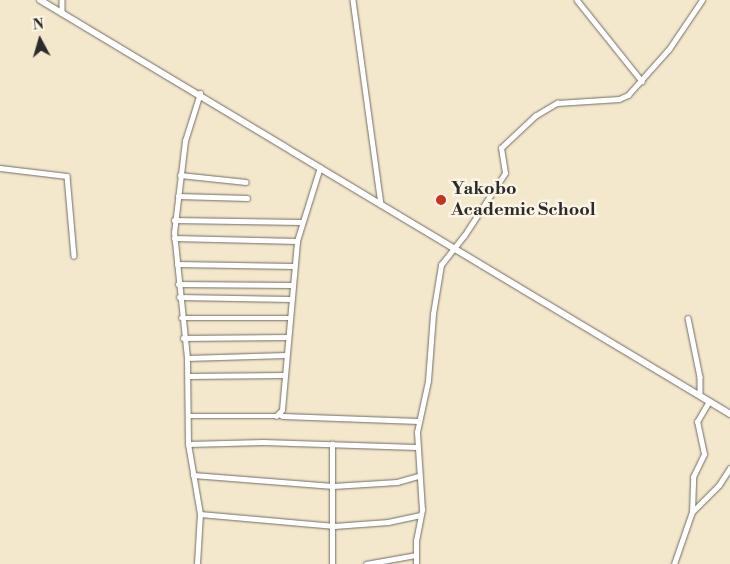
<!DOCTYPE html>
<html>
<head>
<meta charset="utf-8">
<style>
	body { margin:0 }
	#map { position:relative; width:730px; height:564px; overflow:hidden; background:#f3e7cc; font-family:"Libre Bodoni",serif }
	div>[style] { position:absolute }
	.roads { filter:drop-shadow(0 0 1px #716d63) drop-shadow(0 0 1px #716d63) }
	.street>* { height:4.5px; margin:-2.25px; padding:0 2.25px; transform-origin:2.25px; border-radius:2.25px; background:#fff }
	.secondary>* { height:6px; margin:-3px; padding:0 3px; transform-origin:3px; border-radius:3px; background:#fff }
	.dots>* { width:14px; height:14px; translate:-50% -50%; box-sizing:border-box; border:2px solid #fcf5e5; border-radius:50% }
	span { translate:-50% -50%; white-space:nowrap; text-align:center; line-height:1.15; -webkit-text-stroke:5px #fcf5e5; paint-order:stroke }
	.poi-label { font-size:18px; color:#2b2b2b; font-weight:700 }
	.left { translate:0 -50%; text-align:left }
	.north { position:absolute; left:15px; top:15px; width:50px; height:50px; -webkit-text-stroke:4px #fcf5e5; paint-order:stroke; rotate:354deg; font-size:14px; font-weight:700; line-height:20px; text-align:center; color:#2b2b2b }
	.north::after { content:''; display:block; margin:auto; width:18px; height:22px; background:#2b2b2b; clip-path:polygon(50% 0,100% 100%,50% 72%,0 100%) }
</style>
</head>
<body>
<div id="map">
	<div class="roads">
		<div class="street">
			<div style="left:62px;top:0;width:13px;rotate:90deg"></div>
			<div style="left:353px;top:0;width:206px;rotate:82.2deg"></div>
			<div style="left:577px;top:0;width:104px;rotate:51.3deg"></div>
			<div style="left:0;top:168px;width:67px;rotate:6.8deg"></div>
			<div style="left:67px;top:176px;width:80px;rotate:85deg"></div>
			<div style="left:180px;top:175px;width:66px;rotate:6.1deg"></div>
			<div style="left:178px;top:196px;width:69px;rotate:1.7deg"></div>
			<div style="left:174px;top:220px;width:127px;rotate:0.9deg"></div>
			<div style="left:174px;top:238px;width:123px;rotate:1.4deg"></div>
			<div style="left:177px;top:264px;width:116px;rotate:1deg"></div>
			<div style="left:178px;top:284px;width:113px;rotate:0.5deg"></div>
			<div style="left:179px;top:297px;width:111px;rotate:1deg"></div>
			<div style="left:181px;top:318px;width:108px"></div>
			<div style="left:688px;top:318px;width:60px;rotate:78.5deg"></div>
			<div style="left:700px;top:377px;width:17px;rotate:90deg"></div>
			<div style="left:183px;top:338px;width:105px;rotate:-0.5deg"></div>
			<div style="left:187px;top:358px;width:99px;rotate:-1.7deg"></div>
			<div style="left:188px;top:376px;width:96px;rotate:-0.6deg"></div>
			<div style="left:279px;top:414px;width:4px;rotate:27deg"></div>
			<div style="left:283px;top:416px;width:135px;rotate:2.1deg"></div>
			<div style="left:188px;top:416px;width:88px"></div>
			<div style="left:276px;top:416px;width:8px;rotate:-45deg"></div>
			<div style="left:282px;top:410px;width:170px;rotate:-84.9deg"></div>
			<div style="left:297px;top:241px;width:77px;rotate:-72.7deg"></div>
			<div style="left:188px;top:444px;width:75px;rotate:-1.5deg"></div>
			<div style="left:263px;top:442px;width:153px;rotate:1.9deg"></div>
			<div style="left:193px;top:475px;width:140px;rotate:4.5deg"></div>
			<div style="left:333px;top:486px;width:64px;rotate:-3.6deg"></div>
			<div style="left:397px;top:482px;width:22px;rotate:-16deg"></div>
			<div style="left:692px;top:512px;width:35px;rotate:-88deg"></div>
			<div style="left:693px;top:477px;width:25px;rotate:-64deg"></div>
			<div style="left:704px;top:454px;width:33px;rotate:-102deg"></div>
			<div style="left:697px;top:422px;width:24px;rotate:-60deg"></div>
			<div style="left:200px;top:514px;width:135px;rotate:5.1deg"></div>
			<div style="left:334px;top:526px;width:54px;rotate:-4.2deg"></div>
			<div style="left:388px;top:522px;width:33px;rotate:-12deg"></div>
			<div style="left:197px;top:564px;width:50px;rotate:-86.6deg"></div>
			<div style="left:200px;top:514px;width:71px;rotate:-99.7deg"></div>
			<div style="left:188px;top:444px;width:86px;rotate:-90.7deg"></div>
			<div style="left:187px;top:358px;width:126px;rotate:-95.9deg"></div>
			<div style="left:174px;top:233px;width:93px;rotate:-83.2deg"></div>
			<div style="left:185px;top:141px;width:50px;rotate:-72.6deg"></div>
			<div style="left:332px;top:564px;width:120px;rotate:-90deg"></div>
			<div style="left:366px;top:564px;width:51px;rotate:-10.2deg"></div>
			<div style="left:416px;top:564px;width:23px;rotate:-90deg"></div>
			<div style="left:416px;top:541px;width:32px;rotate:-79deg"></div>
			<div style="left:422px;top:510px;width:78px;rotate:-93.7deg"></div>
			<div style="left:417px;top:432px;width:52px;rotate:-77.8deg"></div>
			<div style="left:428px;top:381px;width:67px;rotate:-85.7deg"></div>
			<div style="left:433px;top:314px;width:50px;rotate:-80.7deg"></div>
			<div style="left:441px;top:265px;width:37px;rotate:-52deg"></div>
			<div style="left:464px;top:236px;width:75px;rotate:-56.9deg"></div>
			<div style="left:505px;top:173px;width:25px;rotate:-99deg"></div>
			<div style="left:501px;top:148px;width:47px;rotate:-43.3deg"></div>
			<div style="left:535px;top:116px;width:26px;rotate:-31deg"></div>
			<div style="left:557px;top:103px;width:62px;rotate:-3.7deg"></div>
			<div style="left:619px;top:99px;width:10px;rotate:-24deg"></div>
			<div style="left:628px;top:95px;width:62px;rotate:-48.3deg"></div>
			<div style="left:669px;top:49px;width:59px;rotate:-56deg"></div>
			<div style="left:674px;top:564px;width:55px;rotate:-70.9deg"></div>
			<div style="left:692px;top:512px;width:38px;rotate:-45deg"></div>
			<div style="left:719px;top:485px;width:20px;rotate:-57deg"></div>
		</div>
		<div class="secondary">
			<div style="left:40px;top:0;width:805px;rotate:30.96deg"></div>
		</div>
	</div>
	<div class="dots">
		<div style="left:441px;top:200px;background:#c8321e"></div>
	</div>
	<div class="poi-label">
		<span class="left" style="left:451px;top:200px">Yakobo<br>Academic School</span>
	</div>
	<div class="north">N</div>
</div>
</body>
</html>
